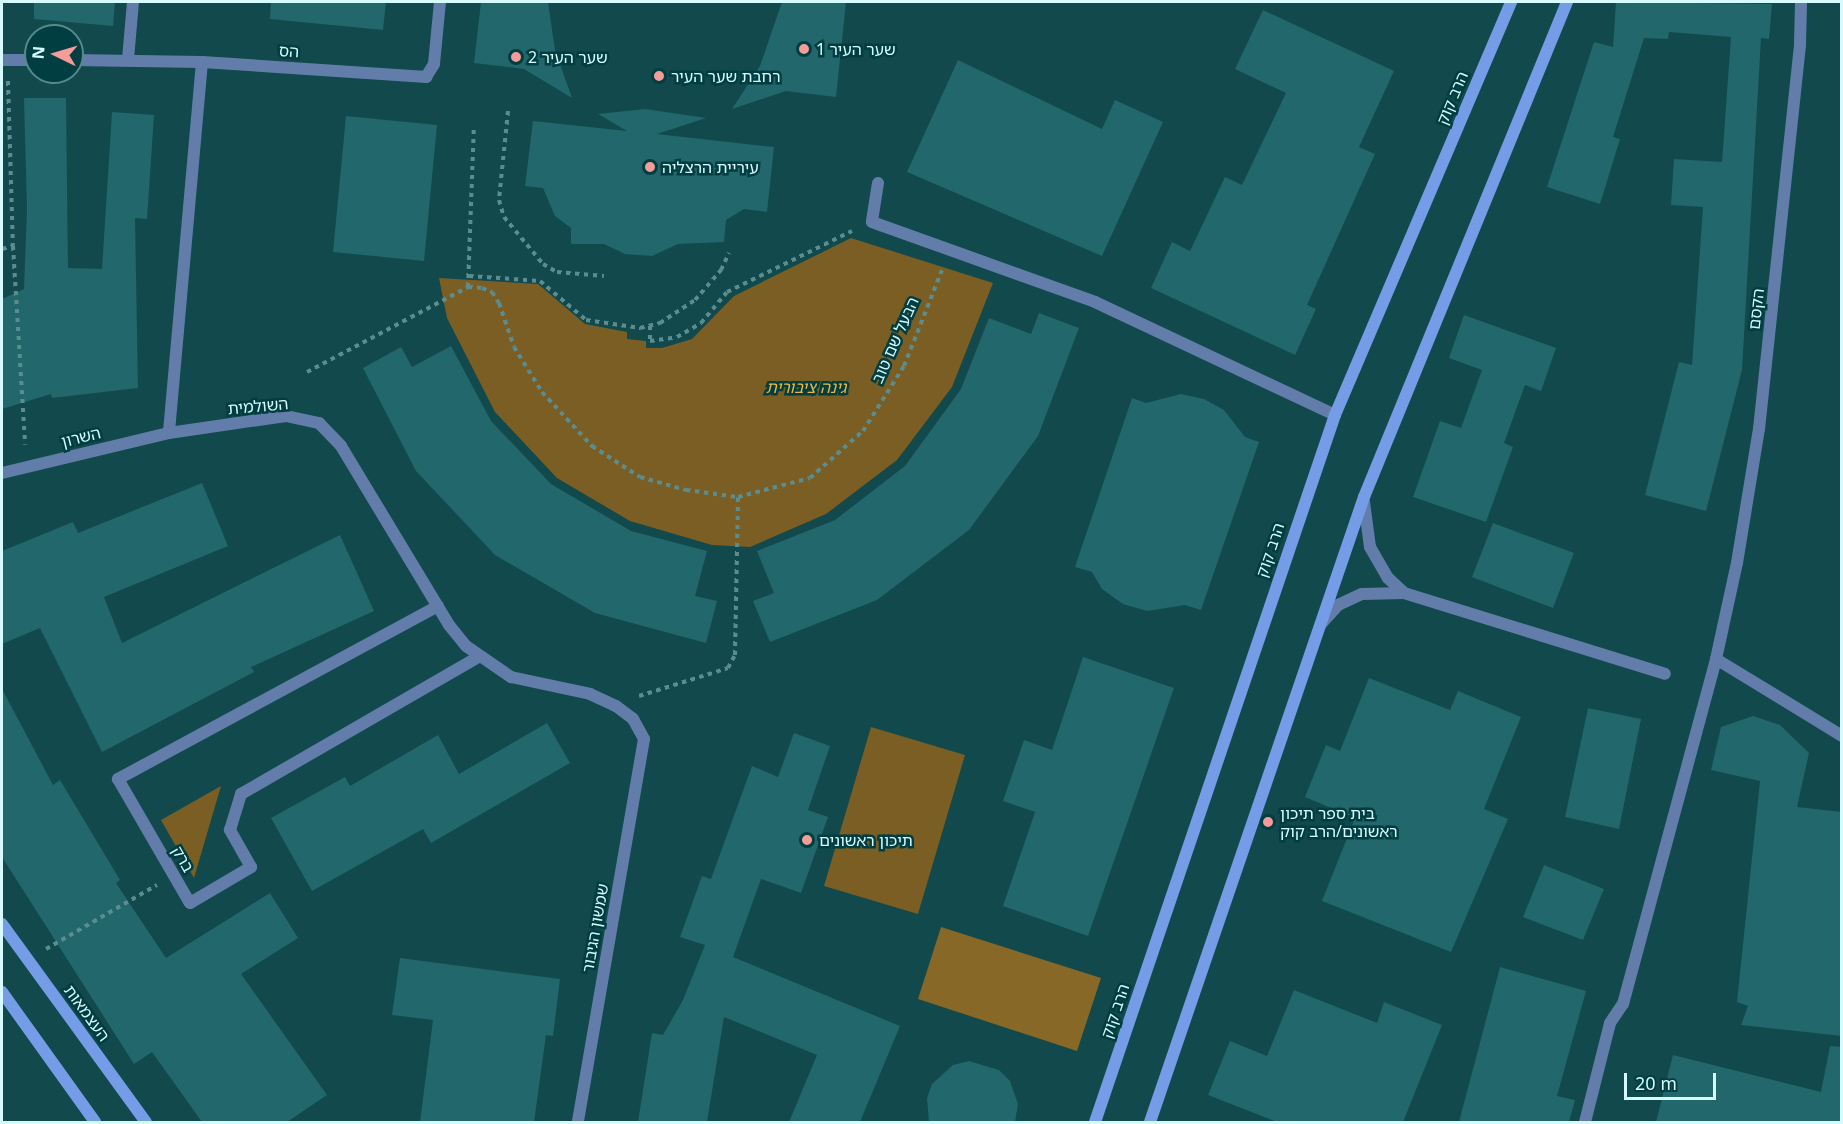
<!DOCTYPE html>
<html>
<head>
<meta charset="utf-8">
<style>
	body { margin:0 }
	#map { position:relative; width:1843px; height:1124px; overflow:hidden; background:#11494d; font-family:Georgia,"Noto Sans Hebrew",serif }
	div>[style] { position:absolute }
	.green>* { inset:0; background:#7b5e23 }
	.forest>* { inset:0; background:#886827 }
	.building>* { inset:0; background:#21676c }
	.path>* { height:4px; margin-top:-2px; transform-origin:0; background:repeating-linear-gradient(90deg,#5b8c90 0 4.5px,transparent 0 9px) }
	.lane>* { height:12px; margin:-6px; padding:0 6px; transform-origin:6px; border-radius:6px; background:#637dab }
	.street>* { height:12px; margin:-6px; padding:0 6px; transform-origin:6px; border-radius:6px; background:#637dab }
	.secondary>* { height:12px; margin:-6px; padding:0 6px; transform-origin:6px; border-radius:6px; background:#759de7 }
	.dots>* { width:16px; height:16px; translate:-50% -50%; box-sizing:border-box; border:3px solid #013e42; border-radius:50% }
	span { translate:-50% -50%; white-space:nowrap; text-align:center; line-height:1.15; -webkit-text-stroke:5px #013e42; paint-order:stroke }
	.poi-label { font-size:16px; color:#d6fafd }
	.left { translate:0 -50%; text-align:left }
	.street-label { font-size:16px; color:#d6fafd }
	.park-label { font-size:16px; color:#edb540; font-style:italic }
	.frame { position:absolute; inset:0; border:3px solid #d6fafd; pointer-events:none }
	.north { position:absolute; left:24px; top:24px; width:60px; height:60px; box-sizing:border-box; background:#013e42; border:2px solid #56898d; border-radius:50%; rotate:275deg; font-size:16px; font-weight:700; line-height:24px; text-align:center; color:#d6fafd }
	.north::after { content:''; display:block; margin:auto; width:21px; height:27px; background:#f59b98; clip-path:polygon(50% 0,100% 100%,50% 72%,0 100%) }
	.scale { position:absolute; left:1624px; top:1073px; width:92px; height:27px; box-sizing:border-box; border:3px solid #d6fafd; border-top:0; padding-left:8px; font-size:18px; line-height:21px; white-space:nowrap; color:#d6fafd; -webkit-text-stroke:4px #013e42; paint-order:stroke }
</style>
</head>
<body>
<div id="map">
	<div class="green">
		<div style="clip-path:polygon(851px 238px,993px 283px,952px 387px,897px 460px,826px 514px,750px 547px,712px 545px,630px 521px,557px 478px,495px 412px,447px 318px,439px 278px,538px 284px,585px 324px,627px 332px,627px 339px,646px 341px,646px 348px,662px 348px,692px 339px,734px 296px)"></div>
		<div style="clip-path:polygon(871px 727px,965px 755px,918px 914px,824px 886px)"></div>
		<div style="clip-path:polygon(221px 786px,194px 878px,161px 820px)"></div>
	</div>
	<div class="forest">
		<div style="clip-path:polygon(941px 927px,1101px 978px,1077px 1051px,918px 999px)"></div>
	</div>
	<div class="building">
		<div style="clip-path:polygon(34px 2px,115px 2px,113px 26px,34px 19px)"></div>
		<div style="clip-path:polygon(271px 2px,386px 2px,383px 30px,270px 19px)"></div>
		<div style="clip-path:polygon(481px 2px,548px 2px,555px 50px,572px 98px,524px 69px,474px 63px)"></div>
		<div style="clip-path:polygon(782px 2px,846px 2px,836px 97px,786px 91px,732px 109px,760px 66px)"></div>
		<div style="clip-path:polygon(1616px 2px,1772px 4px,1769px 39px,1761px 38px,1742px 370px,1706px 511px,1645px 495px,1679px 362px,1692px 365px,1703px 207px,1671px 205px,1674px 159px,1722px 162px,1731px 37px,1669px 32px,1668px 39px,1644px 38px,1613px 137px,1620px 139px,1600px 204px,1547px 187px,1594px 42px,1613px 47px)"></div>
		<div style="clip-path:polygon(1263px 10px,1394px 71px,1359px 147px,1375px 154px,1307px 305px,1316px 309px,1295px 355px,1151px 288px,1172px 242px,1190px 251px,1225px 177px,1242px 185px,1286px 93px,1235px 69px)"></div>
		<div style="clip-path:polygon(958px 60px,1102px 129px,1115px 100px,1163px 122px,1102px 256px,907px 172px)"></div>
		<div style="clip-path:polygon(24px 98px,66px 98px,68px 268px,102px 269px,112px 112px,154px 115px,147px 219px,135px 218px,138px 388px,52px 398px,51px 394px,2px 409px,2px 299px,24px 289px,27px 208px)"></div>
		<div style="clip-path:polygon(645px 109px,706px 118px,657px 134px,774px 147px,767px 212px,744px 209px,726px 220px,724px 242px,678px 244px,652px 256px,625px 254px,604px 244px,571px 244px,571px 228px,555px 216px,543px 188px,525px 186px,533px 121px,627px 131px,598px 114px)"></div>
		<div style="clip-path:polygon(346px 116px,437px 125px,424px 261px,333px 252px)"></div>
		<div style="clip-path:polygon(1039px 313px,1079px 328px,1038px 436px,969px 530px,877px 600px,770px 642px,753px 601px,774px 593px,757px 551px,835px 520px,905px 466px,961px 389px,989px 318px,1031px 334px)"></div>
		<div style="clip-path:polygon(1464px 315px,1556px 348px,1541px 391px,1525px 385px,1504px 443px,1513px 447px,1486px 522px,1413px 497px,1440px 421px,1461px 428px,1482px 370px,1449px 358px)"></div>
		<div style="clip-path:polygon(451px 346px,491px 421px,551px 484px,631px 531px,707px 551px,695px 596px,717px 601px,706px 643px,595px 613px,495px 555px,416px 471px,363px 368px,401px 347px,412px 367px)"></div>
		<div style="clip-path:polygon(1181px 394px,1204px 399px,1224px 410px,1245px 437px,1259px 442px,1201px 610px,1185px 605px,1147px 611px,1123px 604px,1102px 589px,1092px 572px,1075px 567px,1132px 398px,1146px 403px)"></div>
		<div style="clip-path:polygon(202px 483px,228px 546px,104px 597px,122px 643px,340px 535px,374px 611px,251px 667px,254px 672px,102px 752px,40px 628px,2px 644px,2px 551px,73px 522px,78px 533px)"></div>
		<div style="clip-path:polygon(1493px 523px,1574px 553px,1553px 608px,1472px 577px)"></div>
		<div style="clip-path:polygon(1083px 657px,1174px 688px,1088px 936px,1003px 906px,1035px 812px,1003px 801px,1024px 740px,1052px 750px)"></div>
		<div style="clip-path:polygon(1369px 678px,1450px 710px,1458px 691px,1521px 717px,1484px 809px,1508px 819px,1451px 952px,1322px 901px,1355px 818px,1305px 797px,1326px 745px,1340px 751px)"></div>
		<div style="clip-path:polygon(2px 689px,53px 785px,60px 780px,120px 880px,116px 883px,166px 958px,270px 893px,298px 938px,241px 974px,327px 1095px,287px 1122px,202px 1122px,152px 1052px,134px 1064px,2px 857px)"></div>
		<div style="clip-path:polygon(1588px 708px,1641px 719px,1619px 829px,1565px 817px)"></div>
		<div style="clip-path:polygon(1753px 716px,1780px 725px,1809px 753px,1797px 807px,1842px 812px,1842px 1036px,1741px 1025px,1748px 1006px,1737px 1002px,1760px 781px,1711px 770px,1721px 727px)"></div>
		<div style="clip-path:polygon(547px 723px,570px 763px,431px 843px,423px 829px,312px 891px,271px 818px,345px 777px,350px 786px,438px 735px,459px 774px)"></div>
		<div style="clip-path:polygon(794px 733px,830px 746px,808px 810px,828px 817px,801px 893px,761px 879px,733px 957px,900px 1026px,860px 1122px,789px 1122px,817px 1055px,724px 1017px,707px 1122px,638px 1122px,652px 1033px,663px 1035px,683px 1000px,705px 945px,680px 937px,702px 876px,711px 879px,752px 766px,778px 777px)"></div>
		<div style="clip-path:polygon(1544px 865px,1604px 889px,1583px 940px,1523px 917px)"></div>
		<div style="clip-path:polygon(400px 958px,560px 979px,553px 1036px,546px 1035px,534px 1122px,420px 1122px,433px 1020px,392px 1015px)"></div>
		<div style="clip-path:polygon(1500px 967px,1586px 991px,1557px 1096px,1575px 1100px,1569px 1122px,1459px 1122px)"></div>
		<div style="clip-path:polygon(1294px 990px,1377px 1023px,1384px 1002px,1442px 1025px,1403px 1122px,1277px 1122px,1208px 1095px,1230px 1041px,1267px 1056px)"></div>
		<div style="clip-path:polygon(1830px 1046px,1842px 1047px,1842px 1122px,1656px 1122px,1673px 1055px,1821px 1092px)"></div>
		<div style="clip-path:polygon(969px 1061px,999px 1070px,1010px 1081px,1018px 1104px,1015px 1122px,929px 1122px,927px 1098px,932px 1084px,953px 1065px)"></div>
	</div>
	<div class="path">
		<div style="left:8px;top:81px;width:165px;rotate:88.3deg"></div>
		<div style="left:13px;top:246px;width:199px;rotate:86.5deg"></div>
		<div style="left:508px;top:111px;width:89px;rotate:95.8deg"></div>
		<div style="left:499px;top:200px;width:18px;rotate:74deg"></div>
		<div style="left:504px;top:217px;width:61px;rotate:50.3deg"></div>
		<div style="left:543px;top:264px;width:16px;rotate:30deg"></div>
		<div style="left:557px;top:272px;width:47px;rotate:4.9deg"></div>
		<div style="left:2px;top:249px;width:11px;rotate:-15deg"></div>
		<div style="left:469px;top:276px;width:71px;rotate:4deg"></div>
		<div style="left:540px;top:281px;width:60px;rotate:40.3deg"></div>
		<div style="left:586px;top:320px;width:55px;rotate:8.4deg"></div>
		<div style="left:640px;top:328px;width:21px;rotate:-14deg"></div>
		<div style="left:660px;top:323px;width:42px;rotate:-33.3deg"></div>
		<div style="left:695px;top:300px;width:40px;rotate:-49deg"></div>
		<div style="left:721px;top:270px;width:19px;rotate:-65deg"></div>
		<div style="left:468px;top:287px;width:160px;rotate:-87.9deg"></div>
		<div style="left:650px;top:326px;width:15px;rotate:90deg"></div>
		<div style="left:650px;top:341px;width:27px;rotate:-8deg"></div>
		<div style="left:677px;top:337px;width:28px;rotate:-30deg"></div>
		<div style="left:701px;top:323px;width:40px;rotate:-50deg"></div>
		<div style="left:727px;top:292px;width:139px;rotate:-26deg"></div>
		<div style="left:307px;top:372px;width:182px;rotate:-27.8deg"></div>
		<div style="left:468px;top:287px;width:14px;rotate:4deg"></div>
		<div style="left:482px;top:288px;width:11px;rotate:22deg"></div>
		<div style="left:492px;top:292px;width:13px;rotate:58deg"></div>
		<div style="left:499px;top:303px;width:46px;rotate:71.2deg"></div>
		<div style="left:514px;top:347px;width:53px;rotate:58.1deg"></div>
		<div style="left:542px;top:392px;width:74px;rotate:47.2deg"></div>
		<div style="left:592px;top:446px;width:57px;rotate:32.9deg"></div>
		<div style="left:640px;top:477px;width:48px;rotate:15.8deg"></div>
		<div style="left:686px;top:490px;width:52px;rotate:7.7deg"></div>
		<div style="left:738px;top:497px;width:74px;rotate:-14.8deg"></div>
		<div style="left:810px;top:478px;width:71px;rotate:-41.6deg"></div>
		<div style="left:863px;top:431px;width:77px;rotate:-57.8deg"></div>
		<div style="left:904px;top:366px;width:103px;rotate:-68.4deg"></div>
		<div style="left:639px;top:696px;width:93px;rotate:-17.5deg"></div>
		<div style="left:728px;top:668px;width:15px;rotate:-62deg"></div>
		<div style="left:735px;top:655px;width:158px;rotate:-88.9deg"></div>
		<div style="left:46px;top:949px;width:128px;rotate:-30deg"></div>
	</div>
	<div class="lane">
		<div style="left:128px;top:59px;width:57px;rotate:-85deg"></div>
	</div>
	<div class="street">
		<div style="left:2px;top:60px;width:34px"></div>
		<div style="left:72px;top:60px;width:130px;rotate:0.9deg"></div>
		<div style="left:202px;top:62px;width:225px;rotate:3.8deg"></div>
		<div style="left:426px;top:77px;width:15px;rotate:-58deg"></div>
		<div style="left:434px;top:64px;width:62px;rotate:-84.5deg"></div>
		<div style="left:202px;top:62px;width:372px;rotate:95.1deg"></div>
		<div style="left:169px;top:433px;width:118px;rotate:-8.3deg"></div>
		<div style="left:286px;top:416px;width:34px;rotate:12deg"></div>
		<div style="left:319px;top:423px;width:32px;rotate:46deg"></div>
		<div style="left:341px;top:446px;width:209px;rotate:58.9deg"></div>
		<div style="left:449px;top:625px;width:27px;rotate:51deg"></div>
		<div style="left:466px;top:646px;width:55px;rotate:34.6deg"></div>
		<div style="left:511px;top:677px;width:81px;rotate:12.1deg"></div>
		<div style="left:590px;top:694px;width:29px;rotate:25deg"></div>
		<div style="left:616px;top:706px;width:21px;rotate:37deg"></div>
		<div style="left:633px;top:719px;width:23px;rotate:61deg"></div>
		<div style="left:644px;top:739px;width:389px;rotate:99.8deg"></div>
		<div style="left:878px;top:183px;width:39px;rotate:99deg"></div>
		<div style="left:872px;top:222px;width:237px;rotate:19.7deg"></div>
		<div style="left:1095px;top:302px;width:265px;rotate:25.2deg"></div>
		<div style="left:2px;top:473px;width:172px;rotate:-13.5deg"></div>
		<div style="left:1364px;top:502px;width:45px;rotate:82.4deg"></div>
		<div style="left:1370px;top:547px;width:36px;rotate:60deg"></div>
		<div style="left:1388px;top:578px;width:22px;rotate:43deg"></div>
		<div style="left:438px;top:606px;width:364px;rotate:151.6deg"></div>
		<div style="left:118px;top:779px;width:143px;rotate:59.9deg"></div>
		<div style="left:190px;top:903px;width:71px;rotate:-30.5deg"></div>
		<div style="left:251px;top:867px;width:43px;rotate:-119.6deg"></div>
		<div style="left:230px;top:830px;width:38px;rotate:-73deg"></div>
		<div style="left:241px;top:794px;width:274px;rotate:-30deg"></div>
		<div style="left:1321px;top:624px;width:25px;rotate:-48deg"></div>
		<div style="left:1338px;top:605px;width:26px;rotate:-25deg"></div>
		<div style="left:1362px;top:594px;width:42px;rotate:-1.4deg"></div>
		<div style="left:1404px;top:593px;width:273px;rotate:17.2deg"></div>
		<div style="left:1716px;top:659px;width:148px;rotate:31.4deg"></div>
		<div style="left:1585px;top:1122px;width:102px;rotate:-75.8deg"></div>
		<div style="left:1610px;top:1023px;width:23px;rotate:-56deg"></div>
		<div style="left:1623px;top:1004px;width:357px;rotate:-74.9deg"></div>
		<div style="left:1716px;top:659px;width:98px;rotate:-77.7deg"></div>
		<div style="left:1737px;top:563px;width:136px;rotate:-80.7deg"></div>
		<div style="left:1759px;top:429px;width:387px;rotate:-83.9deg"></div>
		<div style="left:1800px;top:44px;width:42px;rotate:-88.6deg"></div>
	</div>
	<div class="secondary">
		<div style="left:2px;top:924px;width:245px;rotate:54deg"></div>
		<div style="left:2px;top:992px;width:160px;rotate:54.4deg"></div>
		<div style="left:1095px;top:1122px;width:747px;rotate:-71.25deg"></div>
		<div style="left:1335px;top:415px;width:449px;rotate:-66.9deg"></div>
		<div style="left:1150px;top:1122px;width:661px;rotate:-71.1deg"></div>
		<div style="left:1364px;top:497px;width:535px;rotate:-67.7deg"></div>
	</div>
	<div class="dots">
		<div style="left:804px;top:49px;background:#f59b98"></div>
		<div style="left:516px;top:57px;background:#f59b98"></div>
		<div style="left:659px;top:76px;background:#f59b98"></div>
		<div style="left:650px;top:167px;background:#f59b98"></div>
		<div style="left:1268px;top:822px;background:#f59b98"></div>
		<div style="left:807px;top:840px;background:#f59b98"></div>
	</div>
	<div class="poi-label">
		<span class="left" style="left:816px;top:49px">שער העיר 1</span>
		<span class="left" style="left:528px;top:57px">שער העיר 2</span>
		<span class="left" style="left:671px;top:76px">רחבת שער העיר</span>
		<span class="left" style="left:662px;top:167px">עיריית הרצליה</span>
		<span class="left" style="left:1280px;top:822px">בית ספר תיכון<br>ראשונים/הרב קוק</span>
		<span class="left" style="left:819px;top:840px">תיכון ראשונים</span>
	</div>
	<div class="street-label">
		<span style="left:289px;top:51px;rotate:4deg">הס</span>
		<span style="left:1452px;top:98px;rotate:-67deg">הרב קוק</span>
		<span style="left:1756px;top:309px;rotate:-84deg">הקסם</span>
		<span style="left:895px;top:340px;rotate:-66deg">הבעל שם טוב</span>
		<span style="left:258px;top:406px;rotate:-5deg">השולמית</span>
		<span style="left:81px;top:437px;rotate:-14deg">השרון</span>
		<span style="left:1270px;top:550px;rotate:-71deg">הרב קוק</span>
		<span style="left:183px;top:859px;rotate:60deg">ברק</span>
		<span style="left:595px;top:928px;rotate:-80deg">שמשון הגיבור</span>
		<span style="left:1115px;top:1011px;rotate:-71deg">הרב קוק</span>
		<span style="left:87px;top:1013px;rotate:54deg">העצמאות</span>
	</div>
	<div class="park-label">
		<span style="left:806px;top:387px">גינה ציבורית</span>
	</div>
	<div class="frame"></div>
	<div class="north">N</div>
	<div class="scale">20 m</div>
</div>
</body>
</html>
